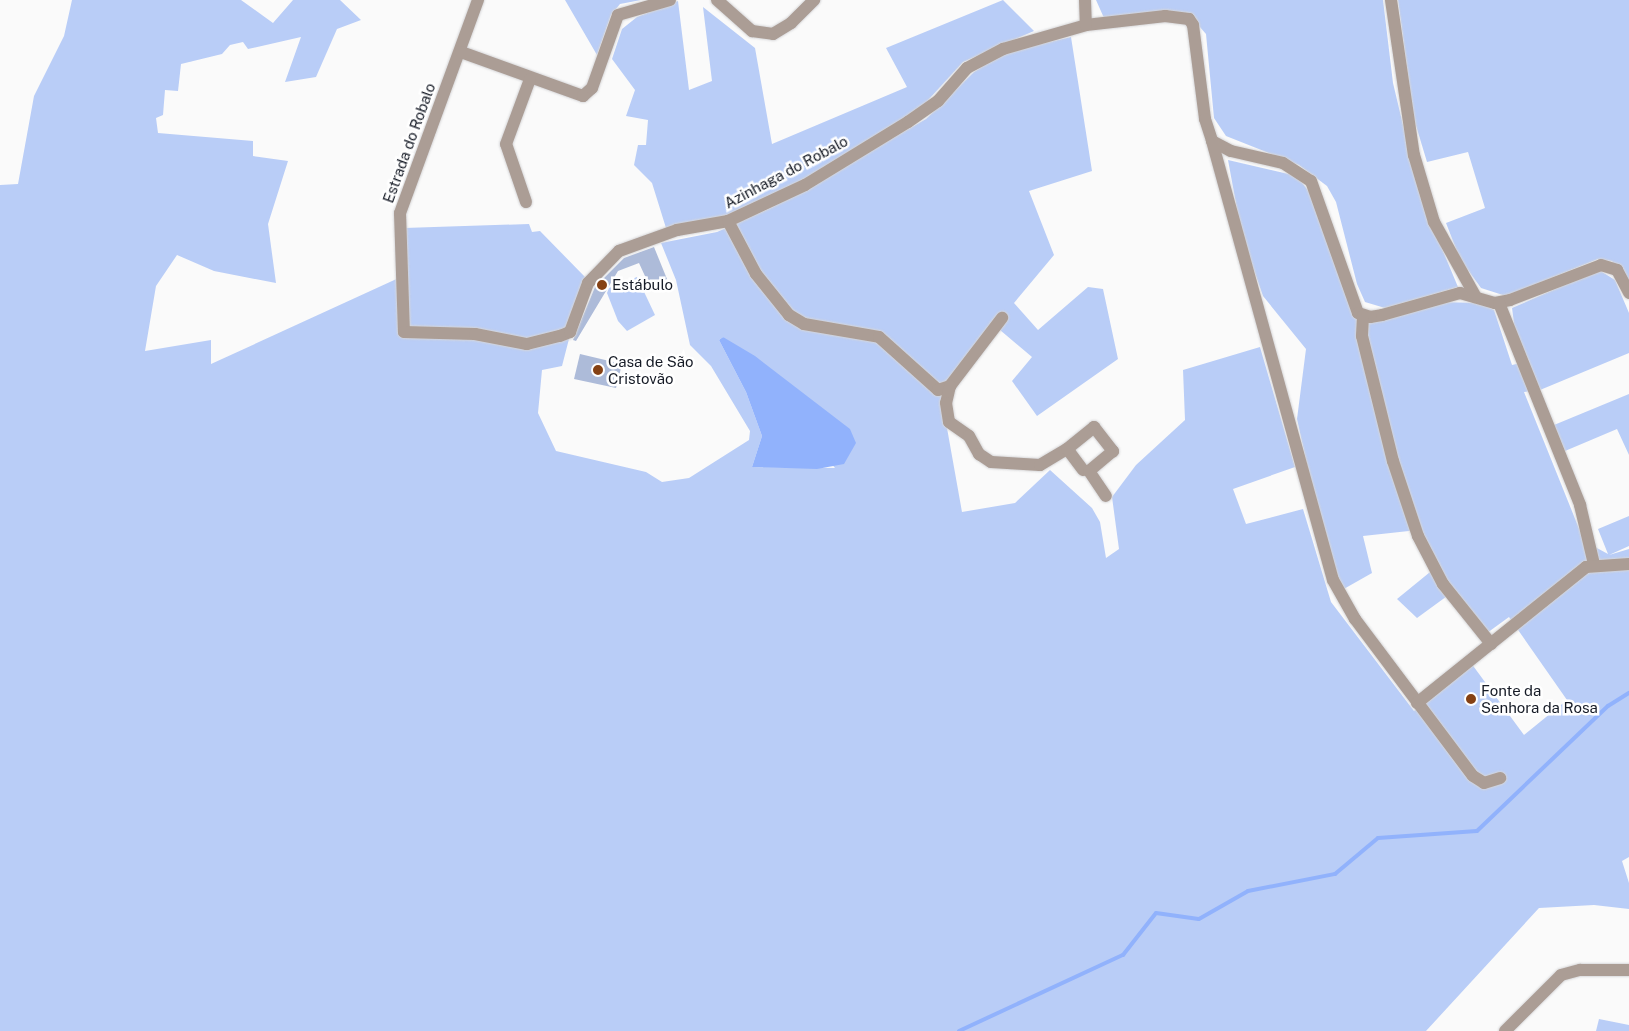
<!DOCTYPE html>
<html>
<head>
<meta charset="utf-8">
<style>
	body { margin:0 }
	#map { position:relative; width:1629px; height:1031px; overflow:hidden; background:#fafafa; font-family:"Public Sans",sans-serif }
	div>[style] { position:absolute }
	.green>* { inset:0; background:#b9cdf7 }
	.water>* { inset:0; background:#91b2fc }
	.stream>* { height:4px; margin:-2px; padding:0 2px; transform-origin:2px; border-radius:2px; background:#91b2fc }
	.building>* { inset:0; background:#adbbd9 }
	.roads { filter:drop-shadow(0 0 1px #d6d6d8) drop-shadow(0 0 1px #d6d6d8) }
	.street>* { height:12px; margin:-6px; padding:0 6px; transform-origin:6px; border-radius:6px; background:#ab9d95 }
	.dots>* { width:14px; height:14px; translate:-50% -50%; box-sizing:border-box; border:2px solid #fff; border-radius:50% }
	span { translate:-50% -50%; white-space:nowrap; text-align:center; line-height:1.15; -webkit-text-stroke:5px #fff; paint-order:stroke }
	.street-label { font-size:15px; color:#161b26 }
	.poi-label { font-size:15px; color:#161b26 }
	.left { translate:0 -50%; text-align:left }
</style>
</head>
<body>
<div id="map">
	<div class="green">
		<div style="clip-path:polygon(evenodd,72px 0,241px 0,273px 23px,293px 0,340px 0,361px 20px,337px 29px,316px 77px,285px 82px,301px 37px,248px 49px,243px 42px,230px 45px,222px 54px,181px 64px,178px 91px,165px 90px,163px 115px,156px 118px,158px 133px,253px 141px,253px 156px,288px 161px,268px 224px,276px 283px,214px 271px,177px 255px,156px 286px,145px 351px,211px 340px,211px 364px,403px 276px,404px 228px,529px 224px,532px 232px,540px 231px,585px 277px,562px 366px,542px 370px,538px 413px,556px 451px,646px 472px,662px 482px,689px 478px,749px 440px,750px 431px,711px 366px,690px 345px,676px 280px,661px 243px,717px 232px,773px 207px,926px 119px,974px 72px,1006px 52px,1071px 37px,1092px 171px,1029px 191px,1054px 255px,1014px 303px,1038px 330px,1088px 287px,1103px 289px,1118px 359px,1037px 416px,1012px 381px,1032px 357px,1000px 330px,942px 400px,962px 512px,1015px 503px,1050px 470px,1092px 508px,1100px 522px,1106px 558px,1119px 549px,1112px 497px,1136px 465px,1185px 420px,1183px 370px,1260px 347px,1295px 467px,1233px 489px,1246px 524px,1303px 509px,1331px 602px,1414px 711px,1471px 663px,1524px 735px,1567px 700px,1509px 617px,1487px 633px,1454px 591px,1417px 618px,1397px 599px,1435px 568px,1418px 530px,1363px 536px,1372px 573px,1342px 590px,1328px 560px,1297px 419px,1306px 349px,1263px 296px,1242px 236px,1228px 160px,1297px 176px,1319px 205px,1360px 311px,1380px 318px,1439px 302px,1480px 303px,1494px 310px,1512px 365px,1529px 361px,1515px 331px,1512px 308px,1599px 270px,1615px 280px,1629px 313px,1629px 353px,1540px 390px,1524px 392px,1584px 541px,1608px 554px,1598px 529px,1629px 516px,1629px 546px,1609px 555px,1629px 549px,1629px 857px,1622px 861px,1629px 883px,1629px 909px,1594px 905px,1539px 908px,1426px 1031px,0 1031px,0 185px,18px 184px,34px 96px,64px 36px,72px 0,723px 337px,835px 468px,752px 467px,762px 436px,746px 392px,719px 340px,723px 337px)"></div>
		<div style="clip-path:polygon(565px 0,641px 0,620px 4px,611px 15px,597px 55px)"></div>
		<div style="clip-path:polygon(1003px 0,1034px 31px,963px 62px,919px 110px,805px 179px,715px 221px,666px 228px,652px 183px,634px 165px,638px 145px,646px 145px,648px 120px,626px 116px,635px 90px,612px 59px,622px 29px,637px 17px,678px 1px,689px 90px,712px 81px,703px 7px,755px 48px,772px 144px,907px 87px,886px 48px)"></div>
		<div style="clip-path:polygon(1096px 0,1383px 0,1393px 83px,1420px 196px,1458px 287px,1385px 308px,1365px 302px,1357px 284px,1336px 202px,1327px 186px,1299px 165px,1226px 136px,1214px 118px,1206px 34px,1192px 18px,1104px 18px)"></div>
		<div style="clip-path:polygon(1398px 0,1629px 0,1629px 283px,1612px 261px,1598px 259px,1506px 296px,1481px 288px,1460px 259px,1446px 223px,1485px 208px,1468px 152px,1427px 162px,1414px 119px)"></div>
		<div style="clip-path:polygon(637px 277px,655px 315px,627px 331px,618px 321px,607px 293px,609px 288px)"></div>
		<div style="clip-path:polygon(1629px 394px,1629px 455px,1617px 429px,1565px 451px,1554px 425px)"></div>
		<div style="clip-path:polygon(1599px 1019px,1629px 1025px,1629px 1031px,1596px 1031px)"></div>
	</div>
	<div class="water">
		<div style="clip-path:polygon(723px 337px,755px 356px,850px 429px,856px 443px,844px 464px,817px 469px,752px 467px,762px 436px,746px 392px,719px 340px)"></div>
	</div>
	<div class="stream">
		<div style="left:959px;top:1031px;width:181px;rotate:-24.9deg"></div>
		<div style="left:1123px;top:955px;width:53px;rotate:-51.8deg"></div>
		<div style="left:1156px;top:913px;width:43px;rotate:7.9deg"></div>
		<div style="left:1199px;top:919px;width:56px;rotate:-29.7deg"></div>
		<div style="left:1248px;top:891px;width:89px;rotate:-11.1deg"></div>
		<div style="left:1335px;top:874px;width:56px;rotate:-39.9deg"></div>
		<div style="left:1378px;top:838px;width:99px;rotate:-4deg"></div>
		<div style="left:1477px;top:831px;width:181px;rotate:-43.7deg"></div>
		<div style="left:1608px;top:706px;width:25px;rotate:-32deg"></div>
	</div>
	<div class="building">
		<div style="clip-path:polygon(654px 247px,667px 279px,650px 287px,639px 263px,618px 271px,576px 341px,573px 340px,595px 287px,624px 258px)"></div>
		<div style="clip-path:polygon(580px 354px,622px 364px,616px 388px,574px 379px)"></div>
	</div>
	<div class="roads">
		<div class="street">
			<div style="left:478px;top:0;width:227px;rotate:110.1deg"></div>
			<div style="left:400px;top:213px;width:119px;rotate:88.1deg"></div>
			<div style="left:404px;top:332px;width:71px;rotate:1.6deg"></div>
			<div style="left:475px;top:334px;width:53px;rotate:10.9deg"></div>
			<div style="left:527px;top:344px;width:34px;rotate:-14deg"></div>
			<div style="left:560px;top:336px;width:11px;rotate:-22deg"></div>
			<div style="left:570px;top:332px;width:52px;rotate:-69.8deg"></div>
			<div style="left:588px;top:283px;width:45px;rotate:-45.9deg"></div>
			<div style="left:619px;top:251px;width:62px;rotate:-19.9deg"></div>
			<div style="left:677px;top:230px;width:52px;rotate:-10deg"></div>
			<div style="left:728px;top:221px;width:85px;rotate:-25.1deg"></div>
			<div style="left:805px;top:185px;width:121px;rotate:-31.5deg"></div>
			<div style="left:908px;top:122px;width:37px;rotate:-35deg"></div>
			<div style="left:938px;top:101px;width:44px;rotate:-48.7deg"></div>
			<div style="left:967px;top:68px;width:41px;rotate:-27.8deg"></div>
			<div style="left:1003px;top:49px;width:86px;rotate:-16.1deg"></div>
			<div style="left:1086px;top:25px;width:80px;rotate:-6.5deg"></div>
			<div style="left:1165px;top:16px;width:24px;rotate:7deg"></div>
			<div style="left:1189px;top:19px;width:7px;rotate:56deg"></div>
			<div style="left:1193px;top:25px;width:95px;rotate:82.7deg"></div>
			<div style="left:1205px;top:119px;width:23px;rotate:72deg"></div>
			<div style="left:1212px;top:141px;width:21px;rotate:28deg"></div>
			<div style="left:1231px;top:151px;width:53px;rotate:13deg"></div>
			<div style="left:1283px;top:163px;width:33px;rotate:33deg"></div>
			<div style="left:1311px;top:181px;width:140px;rotate:70.4deg"></div>
			<div style="left:1358px;top:313px;width:13px;rotate:18deg"></div>
			<div style="left:1370px;top:317px;width:12px;rotate:-9deg"></div>
			<div style="left:1382px;top:315px;width:81px;rotate:-15.8deg"></div>
			<div style="left:1460px;top:293px;width:36px;rotate:16deg"></div>
			<div style="left:1495px;top:303px;width:15px;rotate:-11deg"></div>
			<div style="left:1510px;top:300px;width:97px;rotate:-21deg"></div>
			<div style="left:1601px;top:265px;width:17px;rotate:17deg"></div>
			<div style="left:1617px;top:270px;width:26px;rotate:62deg"></div>
			<div style="left:717px;top:0;width:47px;rotate:41.5deg"></div>
			<div style="left:752px;top:31px;width:21px;rotate:8deg"></div>
			<div style="left:773px;top:34px;width:21px;rotate:-31deg"></div>
			<div style="left:791px;top:23px;width:33px;rotate:-45deg"></div>
			<div style="left:1085px;top:0;width:25px;rotate:88deg"></div>
			<div style="left:1391px;top:0;width:157px;rotate:81.6deg"></div>
			<div style="left:1414px;top:155px;width:70px;rotate:73.4deg"></div>
			<div style="left:1434px;top:222px;width:86px;rotate:60.8deg"></div>
			<div style="left:461px;top:52px;width:130px;rotate:19.8deg"></div>
			<div style="left:583px;top:96px;width:12px;rotate:-42deg"></div>
			<div style="left:592px;top:88px;width:77px;rotate:-70.4deg"></div>
			<div style="left:618px;top:15px;width:54px;rotate:-16.1deg"></div>
			<div style="left:1212px;top:141px;width:455px;rotate:74.6deg"></div>
			<div style="left:1333px;top:580px;width:45px;rotate:60.6deg"></div>
			<div style="left:1355px;top:619px;width:196px;rotate:53.1deg"></div>
			<div style="left:1473px;top:776px;width:13px;rotate:32deg"></div>
			<div style="left:1484px;top:783px;width:17px;rotate:-17deg"></div>
			<div style="left:526px;top:202px;width:61px;rotate:-109deg"></div>
			<div style="left:506px;top:144px;width:69px;rotate:-69.7deg"></div>
			<div style="left:728px;top:221px;width:60px;rotate:62.2deg"></div>
			<div style="left:756px;top:274px;width:53px;rotate:51.2deg"></div>
			<div style="left:789px;top:315px;width:17px;rotate:31deg"></div>
			<div style="left:804px;top:324px;width:76px;rotate:9.8deg"></div>
			<div style="left:879px;top:337px;width:79px;rotate:41.9deg"></div>
			<div style="left:938px;top:390px;width:13px;rotate:-18deg"></div>
			<div style="left:950px;top:386px;width:86px;rotate:-52.6deg"></div>
			<div style="left:1499px;top:303px;width:218px;rotate:68.1deg"></div>
			<div style="left:1580px;top:505px;width:61px;rotate:76.7deg"></div>
			<div style="left:1363px;top:316px;width:20px;rotate:93deg"></div>
			<div style="left:1362px;top:336px;width:129px;rotate:76.1deg"></div>
			<div style="left:1393px;top:461px;width:79px;rotate:71.6deg"></div>
			<div style="left:1418px;top:536px;width:54px;rotate:62.5deg"></div>
			<div style="left:1443px;top:584px;width:77px;rotate:51.3deg"></div>
			<div style="left:950px;top:386px;width:17px;rotate:103deg"></div>
			<div style="left:946px;top:403px;width:19px;rotate:81deg"></div>
			<div style="left:949px;top:422px;width:24px;rotate:35deg"></div>
			<div style="left:969px;top:436px;width:21px;rotate:61deg"></div>
			<div style="left:979px;top:454px;width:14px;rotate:34deg"></div>
			<div style="left:991px;top:462px;width:49px;rotate:3.5deg"></div>
			<div style="left:1040px;top:465px;width:31px;rotate:-31deg"></div>
			<div style="left:1083px;top:470px;width:26px;rotate:-127deg"></div>
			<div style="left:1067px;top:449px;width:35px;rotate:-39deg"></div>
			<div style="left:1094px;top:427px;width:31px;rotate:52deg"></div>
			<div style="left:1113px;top:451px;width:31px;rotate:140deg"></div>
			<div style="left:1089px;top:471px;width:30px;rotate:56deg"></div>
			<div style="left:1417px;top:703px;width:217px;rotate:-38.8deg"></div>
			<div style="left:1586px;top:567px;width:43px;rotate:-4deg"></div>
			<div style="left:1505px;top:1031px;width:79px;rotate:-45deg"></div>
			<div style="left:1561px;top:975px;width:20px;rotate:-15deg"></div>
			<div style="left:1580px;top:970px;width:49px"></div>
		</div>
	</div>
	<div class="dots">
		<div style="left:602px;top:285px;background:#854114"></div>
		<div style="left:598px;top:370px;background:#854114"></div>
		<div style="left:1471px;top:699px;background:#854114"></div>
	</div>
	<div class="street-label">
		<span style="left:409px;top:143px;rotate:-70deg">Estrada do Robalo</span>
		<span style="left:786px;top:172px;rotate:-28deg">Azinhaga do Robalo</span>
	</div>
	<div class="poi-label">
		<span class="left" style="left:612px;top:285px">Estábulo</span>
		<span class="left" style="left:608px;top:370px">Casa de São<br>Cristovão</span>
		<span class="left" style="left:1481px;top:699px">Fonte da<br>Senhora da Rosa</span>
	</div>
</div>
</body>
</html>
